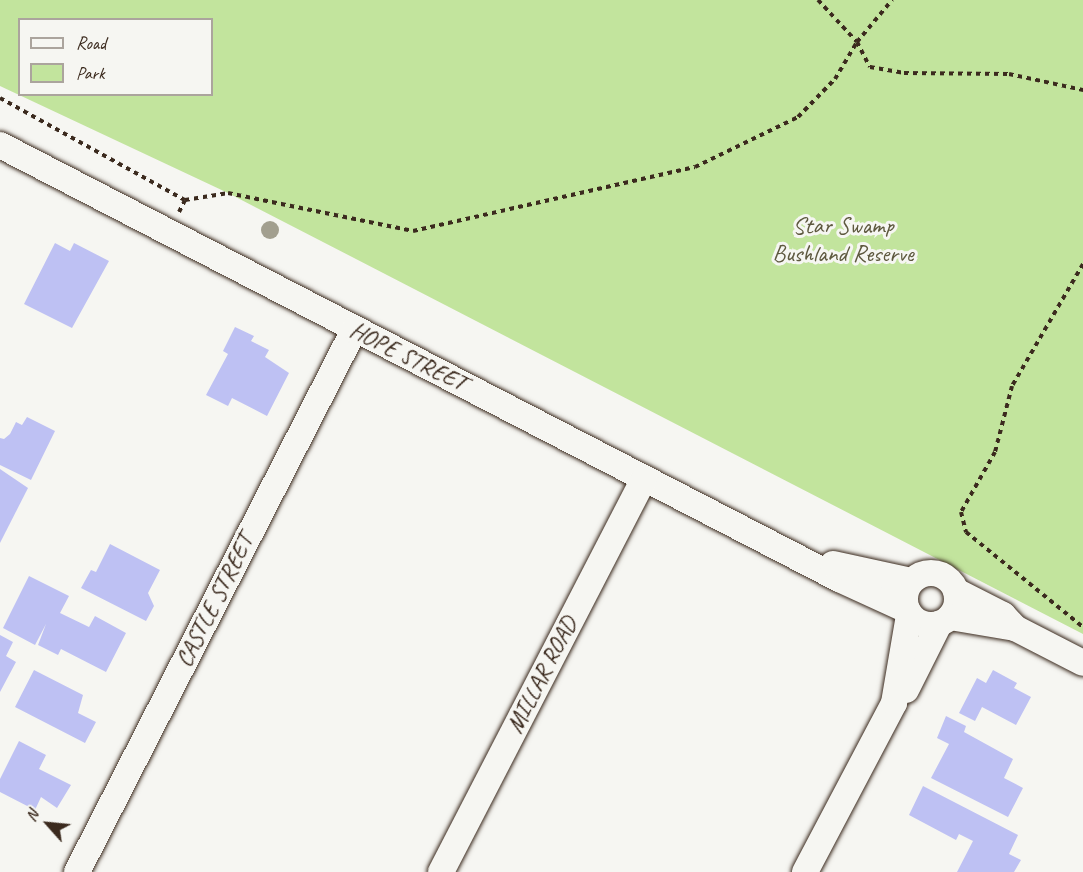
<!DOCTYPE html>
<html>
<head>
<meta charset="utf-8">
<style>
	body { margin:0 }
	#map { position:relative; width:1083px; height:872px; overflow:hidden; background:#f6f6f2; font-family:Caveat,sans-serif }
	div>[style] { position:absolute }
	.green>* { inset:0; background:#c2e49d }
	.building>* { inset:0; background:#bec1f3 }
	.path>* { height:4px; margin-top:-2px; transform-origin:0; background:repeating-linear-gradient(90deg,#3b2a1e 0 4.5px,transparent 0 9px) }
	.roads { filter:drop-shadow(0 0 2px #3b2a1e) drop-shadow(0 0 2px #3b2a1e) }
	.minor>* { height:26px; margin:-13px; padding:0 13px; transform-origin:13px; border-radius:13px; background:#f6f6f2 }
	.minor>.ring { margin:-13px; padding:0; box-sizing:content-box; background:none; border:26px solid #f6f6f2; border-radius:50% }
	.trees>* { width:18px; height:18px; margin:-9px; border-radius:50%; background:#a29f8f }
	span { translate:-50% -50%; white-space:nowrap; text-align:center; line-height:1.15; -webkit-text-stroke:6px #f6f6f2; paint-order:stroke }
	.park-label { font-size:24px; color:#5d583e }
	.street-label { font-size:24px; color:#3b2a1e }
	.legend { position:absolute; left:18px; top:18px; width:195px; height:78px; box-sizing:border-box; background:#f6f6f2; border:2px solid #aba49d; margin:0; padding:8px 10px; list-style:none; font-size:18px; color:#3b2a1e }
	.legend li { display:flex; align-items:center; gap:12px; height:30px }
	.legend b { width:30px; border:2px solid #aba49d }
	.north { position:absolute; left:18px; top:794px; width:60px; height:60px; -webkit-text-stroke:4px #f6f6f2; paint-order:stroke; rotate:297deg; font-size:16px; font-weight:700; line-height:24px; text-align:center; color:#3b2a1e }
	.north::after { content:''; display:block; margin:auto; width:21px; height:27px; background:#3b2a1e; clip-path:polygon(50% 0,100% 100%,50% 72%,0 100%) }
</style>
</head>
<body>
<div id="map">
	<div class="green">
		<div style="clip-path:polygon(evenodd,0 0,1083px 0,1083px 634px,228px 193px,0 86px,0 0,20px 20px,212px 20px,212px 94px,20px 94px,20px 20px)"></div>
	</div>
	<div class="building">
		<div style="clip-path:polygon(55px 243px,70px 251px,74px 243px,109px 261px,72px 328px,24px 304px)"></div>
		<div style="clip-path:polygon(235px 327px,254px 336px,251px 341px,269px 350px,265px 357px,289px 373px,267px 416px,232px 398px,228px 406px,206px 395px,228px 354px,223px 351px)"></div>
		<div style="clip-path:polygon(27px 417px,55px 431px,31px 480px,0 465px,0 438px,4px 439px,10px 434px,16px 422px,22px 425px)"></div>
		<div style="clip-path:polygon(0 469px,28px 488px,0 543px)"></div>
		<div style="clip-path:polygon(110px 544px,160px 570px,148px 593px,154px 606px,146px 621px,81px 588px,91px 570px,96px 572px)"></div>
		<div style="clip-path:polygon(29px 576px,69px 596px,60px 613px,89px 627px,95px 616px,126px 633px,106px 672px,61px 649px,58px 655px,38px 645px,46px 624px,35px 645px,3px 628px)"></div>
		<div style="clip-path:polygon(0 635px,13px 642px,6px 656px,16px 662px,0 692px)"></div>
		<div style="clip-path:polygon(34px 670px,83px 695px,78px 713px,96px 722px,85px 743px,15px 707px)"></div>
		<div style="clip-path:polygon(993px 670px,1017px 683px,1014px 688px,1031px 697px,1016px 725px,982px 707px,975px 721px,959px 713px,977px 678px,986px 683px)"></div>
		<div style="clip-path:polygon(946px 716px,966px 726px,964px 732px,1013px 759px,1004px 778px,1023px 788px,1008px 817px,931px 778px,949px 744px,937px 738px)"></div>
		<div style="clip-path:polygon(19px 741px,46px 755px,39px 769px,71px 785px,57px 808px,41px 797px,35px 810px,0 792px,0 779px)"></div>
		<div style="clip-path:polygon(923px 786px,1018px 835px,1009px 854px,1021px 860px,1014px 872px,957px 872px,973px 841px,959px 834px,956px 840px,909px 815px)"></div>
	</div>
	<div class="path">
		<div style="left:818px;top:0;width:57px;rotate:47.1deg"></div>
		<div style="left:857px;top:42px;width:28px;rotate:63deg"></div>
		<div style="left:870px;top:67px;width:35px;rotate:10deg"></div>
		<div style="left:904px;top:73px;width:105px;rotate:0.5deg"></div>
		<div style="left:1009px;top:74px;width:76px;rotate:12.2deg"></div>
		<div style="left:0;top:98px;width:211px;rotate:28.9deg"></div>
		<div style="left:179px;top:212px;width:13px;rotate:-63deg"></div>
		<div style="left:185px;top:200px;width:44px;rotate:-9.2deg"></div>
		<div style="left:228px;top:193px;width:189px;rotate:11.6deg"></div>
		<div style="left:413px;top:231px;width:289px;rotate:-12.8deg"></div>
		<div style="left:695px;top:167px;width:114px;rotate:-25.9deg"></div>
		<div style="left:798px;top:117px;width:53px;rotate:-45.8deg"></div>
		<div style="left:835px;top:79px;width:43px;rotate:-59.3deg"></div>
		<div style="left:857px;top:42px;width:55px;rotate:-50.2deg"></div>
		<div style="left:1083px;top:264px;width:141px;rotate:120.2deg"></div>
		<div style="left:1012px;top:386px;width:68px;rotate:104.4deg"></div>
		<div style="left:995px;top:452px;width:69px;rotate:119.5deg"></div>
		<div style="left:961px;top:512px;width:21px;rotate:76deg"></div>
		<div style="left:966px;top:532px;width:151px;rotate:39.1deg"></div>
	</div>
	<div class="roads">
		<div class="minor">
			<div style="left:0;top:145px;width:945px;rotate:27.35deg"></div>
			<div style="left:839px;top:579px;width:75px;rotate:24.5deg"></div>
			<div style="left:833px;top:564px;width:80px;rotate:12.3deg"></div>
			<div class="ring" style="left:905px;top:573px;width:26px;height:26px"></div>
			<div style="left:956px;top:591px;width:53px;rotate:27.1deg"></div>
			<div style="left:1003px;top:615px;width:18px;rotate:47deg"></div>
			<div style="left:950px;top:617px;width:66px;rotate:9.6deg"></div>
			<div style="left:1015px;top:628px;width:76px;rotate:27.2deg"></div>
			<div style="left:906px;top:690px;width:74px;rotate:-63.4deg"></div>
			<div style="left:77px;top:872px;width:609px;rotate:-62.93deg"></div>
			<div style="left:441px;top:872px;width:443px;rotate:-62.7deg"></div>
			<div style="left:805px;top:872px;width:191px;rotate:-62.2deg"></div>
			<div style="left:894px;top:703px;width:89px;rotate:-80.3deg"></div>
		</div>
	</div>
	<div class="trees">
		<div style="left:270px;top:230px"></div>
	</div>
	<div class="park-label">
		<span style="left:843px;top:240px">Star Swamp<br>Bushland Reserve</span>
	</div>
	<div class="street-label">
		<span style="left:408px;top:357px;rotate:27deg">HOPE STREET</span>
		<span style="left:215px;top:601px;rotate:-63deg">CASTLE STREET</span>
		<span style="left:542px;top:675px;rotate:-63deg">MILLAR ROAD</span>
	</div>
	<ul class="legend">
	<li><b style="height:8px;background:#f6f6f2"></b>Road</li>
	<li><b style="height:16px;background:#c2e49d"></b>Park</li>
	</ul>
	<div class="north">N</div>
</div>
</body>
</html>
